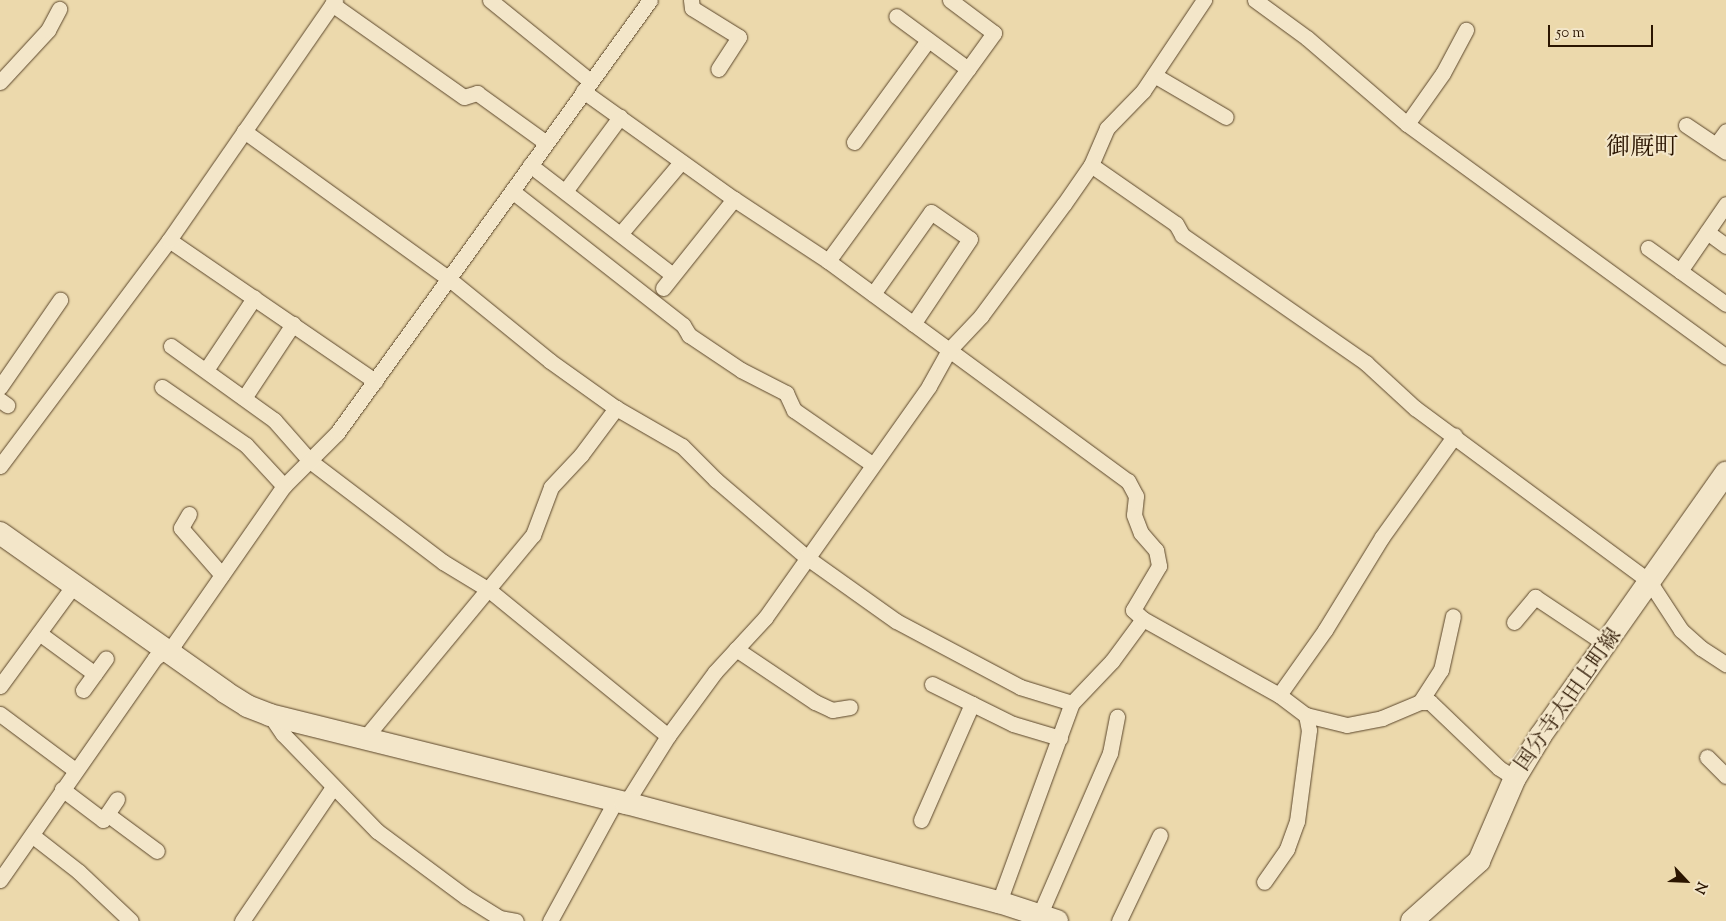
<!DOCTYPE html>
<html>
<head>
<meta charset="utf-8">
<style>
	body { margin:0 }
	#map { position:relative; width:1726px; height:921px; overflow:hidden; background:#ecd9ac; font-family:"Sorts Mill Goudy","Noto Serif JP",serif }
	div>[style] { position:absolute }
	.roads { filter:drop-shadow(0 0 1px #5b462b) drop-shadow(0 0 1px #5b462b) }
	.street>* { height:15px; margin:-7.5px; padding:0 7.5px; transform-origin:7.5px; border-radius:7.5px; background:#f3e6c9 }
	.secondary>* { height:22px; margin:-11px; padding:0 11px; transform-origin:11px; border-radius:11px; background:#f3e6c9 }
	span { translate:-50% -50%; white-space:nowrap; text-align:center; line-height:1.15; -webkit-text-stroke:4px #f3e6c9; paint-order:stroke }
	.street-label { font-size:21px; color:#2b1500 }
	.quarter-label { font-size:24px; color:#2b1500 }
	.north { position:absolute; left:1661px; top:856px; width:50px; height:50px; -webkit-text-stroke:4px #f3e6c9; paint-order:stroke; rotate:115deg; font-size:14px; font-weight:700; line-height:20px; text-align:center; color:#2b1500 }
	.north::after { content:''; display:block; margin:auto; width:18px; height:22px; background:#2b1500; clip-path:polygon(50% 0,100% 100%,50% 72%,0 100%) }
	.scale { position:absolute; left:1548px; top:25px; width:105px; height:22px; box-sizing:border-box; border:2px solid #2b1500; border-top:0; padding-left:6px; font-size:15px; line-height:18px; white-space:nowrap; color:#2b1500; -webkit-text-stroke:4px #f3e6c9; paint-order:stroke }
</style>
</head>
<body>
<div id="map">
	<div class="roads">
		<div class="street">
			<div style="left:490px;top:0;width:129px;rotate:39deg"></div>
			<div style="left:691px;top:0;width:8px;rotate:83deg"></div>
			<div style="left:692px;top:8px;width:55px;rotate:31.7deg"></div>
			<div style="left:739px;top:37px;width:38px;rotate:123deg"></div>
			<div style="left:950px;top:0;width:55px;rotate:36.9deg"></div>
			<div style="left:994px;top:33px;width:44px;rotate:125.8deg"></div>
			<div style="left:1255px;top:0;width:64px;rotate:36.2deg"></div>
			<div style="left:1307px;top:38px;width:132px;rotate:40.7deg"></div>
			<div style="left:1407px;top:124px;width:395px;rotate:36.1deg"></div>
			<div style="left:332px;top:4px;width:161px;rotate:35.2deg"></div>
			<div style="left:464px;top:97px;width:14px;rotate:-17deg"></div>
			<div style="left:477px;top:93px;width:84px;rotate:35.8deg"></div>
			<div style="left:1154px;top:75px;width:83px;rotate:30.3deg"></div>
			<div style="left:0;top:82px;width:71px;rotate:-47.3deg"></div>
			<div style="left:48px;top:30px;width:24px;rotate:-62deg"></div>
			<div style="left:583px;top:91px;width:186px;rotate:35.6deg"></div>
			<div style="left:734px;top:199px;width:113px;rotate:33.4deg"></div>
			<div style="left:828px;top:261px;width:372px;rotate:36.3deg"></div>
			<div style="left:1128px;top:481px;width:17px;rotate:62deg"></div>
			<div style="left:1136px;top:496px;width:19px;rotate:96deg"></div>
			<div style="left:1134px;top:515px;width:19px;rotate:69deg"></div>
			<div style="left:1141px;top:533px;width:23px;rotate:49deg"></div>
			<div style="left:1156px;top:550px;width:16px;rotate:79deg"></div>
			<div style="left:1159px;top:566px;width:51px;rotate:120.6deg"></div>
			<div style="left:1133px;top:610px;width:13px;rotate:42deg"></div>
			<div style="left:1143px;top:619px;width:156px;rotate:29.2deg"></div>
			<div style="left:1279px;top:695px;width:34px;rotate:37deg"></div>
			<div style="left:1306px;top:715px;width:15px;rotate:79deg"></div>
			<div style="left:1309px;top:730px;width:92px;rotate:97.5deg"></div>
			<div style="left:1297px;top:821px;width:30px;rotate:110deg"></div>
			<div style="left:1287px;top:849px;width:40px;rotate:124.9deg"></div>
			<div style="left:1407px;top:124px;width:62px;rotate:-54.8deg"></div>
			<div style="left:1443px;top:73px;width:49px;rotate:-61.9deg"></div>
			<div style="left:1686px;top:125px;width:48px;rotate:34deg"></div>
			<div style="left:244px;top:131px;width:251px;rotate:35.8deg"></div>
			<div style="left:448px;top:278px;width:132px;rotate:39.1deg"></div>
			<div style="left:550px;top:361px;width:81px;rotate:35.5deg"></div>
			<div style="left:616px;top:408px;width:76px;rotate:29.9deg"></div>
			<div style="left:682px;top:446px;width:48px;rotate:45deg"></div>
			<div style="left:716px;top:480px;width:118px;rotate:40.5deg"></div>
			<div style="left:806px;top:557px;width:110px;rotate:35.4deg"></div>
			<div style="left:896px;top:621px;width:140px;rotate:28deg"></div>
			<div style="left:1020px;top:687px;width:54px;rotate:17.1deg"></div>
			<div style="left:854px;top:142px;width:126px;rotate:-54deg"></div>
			<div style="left:1716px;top:145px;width:17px;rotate:-54deg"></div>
			<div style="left:530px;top:165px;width:180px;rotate:37.6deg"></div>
			<div style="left:1091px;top:165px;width:103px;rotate:34.8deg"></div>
			<div style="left:1176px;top:224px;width:13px;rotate:61deg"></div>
			<div style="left:1182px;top:235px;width:224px;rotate:34.8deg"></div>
			<div style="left:1366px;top:363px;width:67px;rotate:42.6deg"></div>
			<div style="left:1415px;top:408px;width:291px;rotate:36.5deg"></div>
			<div style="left:1649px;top:581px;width:59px;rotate:56.9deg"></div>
			<div style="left:1681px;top:630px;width:27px;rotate:42deg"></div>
			<div style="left:1701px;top:648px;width:30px;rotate:33deg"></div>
			<div style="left:566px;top:190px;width:91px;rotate:-53.5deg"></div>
			<div style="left:512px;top:191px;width:217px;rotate:38.1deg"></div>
			<div style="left:683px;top:325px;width:12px;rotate:59deg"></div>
			<div style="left:689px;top:335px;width:63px;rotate:33.9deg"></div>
			<div style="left:741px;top:370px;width:51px;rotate:27.1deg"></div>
			<div style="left:786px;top:393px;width:19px;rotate:65deg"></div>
			<div style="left:794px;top:410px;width:95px;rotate:34.7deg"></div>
			<div style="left:1707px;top:232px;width:24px;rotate:36deg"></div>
			<div style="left:621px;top:233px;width:93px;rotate:-49.8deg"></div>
			<div style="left:169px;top:240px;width:250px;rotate:34.4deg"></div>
			<div style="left:1648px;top:248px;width:96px;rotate:35.7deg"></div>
			<div style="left:828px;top:261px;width:238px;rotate:-53.9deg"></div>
			<div style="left:968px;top:69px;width:89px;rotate:-143.6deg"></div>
			<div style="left:1680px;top:271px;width:81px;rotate:-55.5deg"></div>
			<div style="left:663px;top:288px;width:114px;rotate:-51.4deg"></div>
			<div style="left:873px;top:294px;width:100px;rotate:-54.7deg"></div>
			<div style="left:931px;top:212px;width:47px;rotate:34.7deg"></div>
			<div style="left:970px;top:239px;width:102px;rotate:123.8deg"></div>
			<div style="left:171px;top:346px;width:127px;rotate:35.7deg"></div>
			<div style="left:274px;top:420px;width:55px;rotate:48.7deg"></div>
			<div style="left:310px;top:461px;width:167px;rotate:37.2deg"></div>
			<div style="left:443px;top:562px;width:54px;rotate:31.3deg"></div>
			<div style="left:489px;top:590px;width:231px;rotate:39.2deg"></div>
			<div style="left:206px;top:370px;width:87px;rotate:-56.3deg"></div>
			<div style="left:0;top:387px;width:106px;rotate:-55.4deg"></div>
			<div style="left:162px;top:387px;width:102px;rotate:34.6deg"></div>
			<div style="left:246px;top:445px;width:56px;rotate:47.2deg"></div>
			<div style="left:244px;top:398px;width:89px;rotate:-56.5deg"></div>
			<div style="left:0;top:400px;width:9px;rotate:36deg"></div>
			<div style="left:0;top:466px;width:282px;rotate:-53.2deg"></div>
			<div style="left:169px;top:240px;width:292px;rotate:-55.3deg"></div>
			<div style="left:189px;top:514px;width:16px;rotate:120deg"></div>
			<div style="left:181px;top:528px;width:62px;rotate:48.9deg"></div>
			<div style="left:1514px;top:622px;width:33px;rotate:-50deg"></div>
			<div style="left:1535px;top:597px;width:87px;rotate:33.7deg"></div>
			<div style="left:39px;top:633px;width:69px;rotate:36.2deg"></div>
			<div style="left:736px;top:649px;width:95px;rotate:33.9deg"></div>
			<div style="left:815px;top:702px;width:19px;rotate:25deg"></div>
			<div style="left:832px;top:710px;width:18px;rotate:-9deg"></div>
			<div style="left:932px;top:684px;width:90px;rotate:26.3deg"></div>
			<div style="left:1013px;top:724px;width:49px;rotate:16.6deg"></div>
			<div style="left:0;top:686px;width:125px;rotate:-53.8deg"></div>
			<div style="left:83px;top:690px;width:39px;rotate:-54deg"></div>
			<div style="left:1279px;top:695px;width:80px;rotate:-54.7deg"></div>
			<div style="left:1325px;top:630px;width:109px;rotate:-58.5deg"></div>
			<div style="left:1382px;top:537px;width:125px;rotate:-54.4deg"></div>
			<div style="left:1420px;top:702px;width:38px;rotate:-57deg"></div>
			<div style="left:1441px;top:670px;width:55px;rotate:-77.5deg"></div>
			<div style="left:0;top:714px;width:94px;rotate:36.7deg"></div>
			<div style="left:270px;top:715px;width:23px;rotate:56deg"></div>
			<div style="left:283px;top:734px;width:135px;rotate:45.9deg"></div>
			<div style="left:377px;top:831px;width:111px;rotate:36.6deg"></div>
			<div style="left:466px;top:897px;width:39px;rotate:32deg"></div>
			<div style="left:499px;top:918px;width:17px;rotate:10deg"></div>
			<div style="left:1306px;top:715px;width:42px;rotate:13.7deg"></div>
			<div style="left:1347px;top:725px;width:36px;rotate:-11deg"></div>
			<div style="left:1382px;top:718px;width:41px;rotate:-22.8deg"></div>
			<div style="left:1420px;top:702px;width:10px"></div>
			<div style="left:1430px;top:702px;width:95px;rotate:43.7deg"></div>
			<div style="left:1499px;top:768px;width:19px;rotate:32deg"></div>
			<div style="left:364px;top:739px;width:265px;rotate:-50.4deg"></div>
			<div style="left:533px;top:535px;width:51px;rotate:-69.4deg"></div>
			<div style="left:551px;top:487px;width:44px;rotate:-46.8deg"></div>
			<div style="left:581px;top:455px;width:59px;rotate:-53.3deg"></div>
			<div style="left:1707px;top:757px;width:27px;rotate:45deg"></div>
			<div style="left:62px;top:789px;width:51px;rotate:37.1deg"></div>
			<div style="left:103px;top:820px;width:25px;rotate:-56deg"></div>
			<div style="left:626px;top:803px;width:79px;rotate:-57.9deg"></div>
			<div style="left:668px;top:736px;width:79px;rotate:-53.7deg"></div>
			<div style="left:715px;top:672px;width:74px;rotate:-47.2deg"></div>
			<div style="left:765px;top:618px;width:284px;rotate:-54.7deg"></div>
			<div style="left:929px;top:386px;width:41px;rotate:-60.9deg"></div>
			<div style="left:949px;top:350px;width:47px;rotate:-46.7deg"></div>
			<div style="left:981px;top:316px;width:139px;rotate:-53.5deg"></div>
			<div style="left:1064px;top:204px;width:47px;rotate:-55.3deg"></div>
			<div style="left:1091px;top:165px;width:40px;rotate:-66.6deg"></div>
			<div style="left:1107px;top:128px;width:52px;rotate:-45.8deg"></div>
			<div style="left:1143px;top:91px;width:110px;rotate:-56.2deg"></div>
			<div style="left:107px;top:814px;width:62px;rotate:36.5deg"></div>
			<div style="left:921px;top:820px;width:127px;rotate:-66.3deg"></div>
			<div style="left:33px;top:836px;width:58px;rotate:38deg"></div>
			<div style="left:79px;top:872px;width:71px;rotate:43.3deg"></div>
			<div style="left:0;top:880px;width:271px;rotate:-55.1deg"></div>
			<div style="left:155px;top:658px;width:24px;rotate:-36deg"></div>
			<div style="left:174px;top:644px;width:193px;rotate:-55.2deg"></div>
			<div style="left:284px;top:486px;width:75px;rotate:-45deg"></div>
			<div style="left:337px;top:433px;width:534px;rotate:-54.14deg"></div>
			<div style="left:999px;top:902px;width:212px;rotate:-69.9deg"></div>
			<div style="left:1072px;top:703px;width:58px;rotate:-46.4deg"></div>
			<div style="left:1112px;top:661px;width:52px;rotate:-53.6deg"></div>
			<div style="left:1040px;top:914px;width:176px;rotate:-66.5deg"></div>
			<div style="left:1110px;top:753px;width:37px;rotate:-79deg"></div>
			<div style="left:242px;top:921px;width:162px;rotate:-55.8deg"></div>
			<div style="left:550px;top:921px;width:138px;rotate:-61.4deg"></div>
			<div style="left:1119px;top:921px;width:95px;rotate:-64.5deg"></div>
		</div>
		<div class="secondary">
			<div style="left:0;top:533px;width:276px;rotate:35.2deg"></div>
			<div style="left:225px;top:692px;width:26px;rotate:32deg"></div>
			<div style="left:247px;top:706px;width:25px;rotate:21deg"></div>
			<div style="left:270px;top:715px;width:367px;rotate:13.9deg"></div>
			<div style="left:626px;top:803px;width:386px;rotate:14.9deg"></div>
			<div style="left:999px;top:902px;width:61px;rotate:18.1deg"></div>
			<div style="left:1412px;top:921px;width:90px;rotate:-41.8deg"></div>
			<div style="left:1479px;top:861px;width:90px;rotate:-66.6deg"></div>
			<div style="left:1515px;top:778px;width:50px;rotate:-58.8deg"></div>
			<div style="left:1541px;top:735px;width:321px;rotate:-54.8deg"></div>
		</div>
	</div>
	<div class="street-label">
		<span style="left:1569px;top:700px;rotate:-55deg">国分寺太田上町線</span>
	</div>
	<div class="quarter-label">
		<span style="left:1642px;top:149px">御厩町</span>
	</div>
	<div class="north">N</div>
	<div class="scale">50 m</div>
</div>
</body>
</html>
